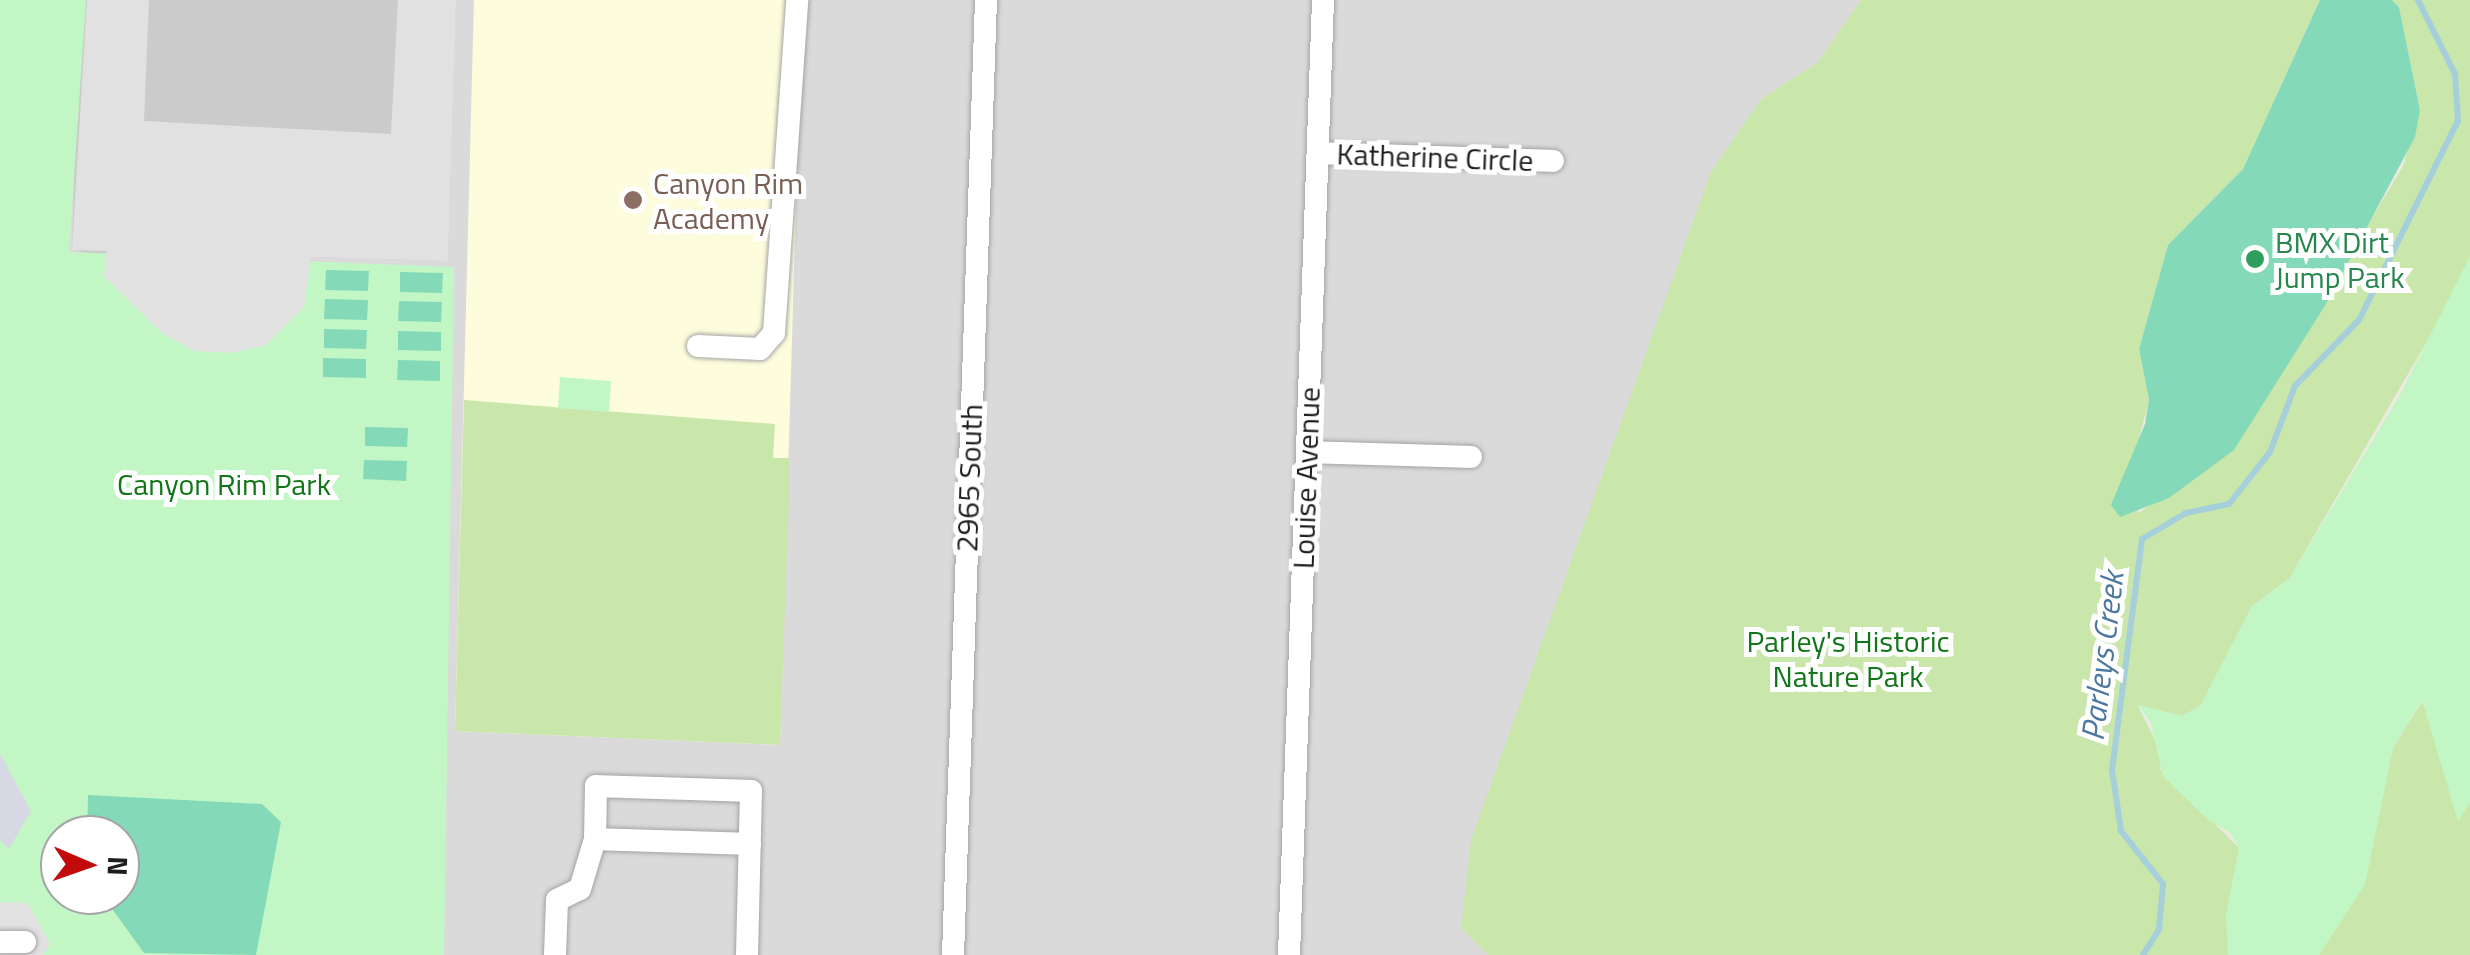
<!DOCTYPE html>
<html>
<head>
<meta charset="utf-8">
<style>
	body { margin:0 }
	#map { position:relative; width:2470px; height:955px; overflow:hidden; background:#eeeae3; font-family:"Titillium Web",sans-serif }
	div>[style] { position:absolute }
	.residential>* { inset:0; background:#dbdada }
	.education>* { inset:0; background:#fdfddd }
	.religious>* { inset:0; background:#cbcbcb }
	.grass>* { inset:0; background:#c9e6ab }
	.park>* { inset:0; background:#c2f7c5 }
	.pitch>* { inset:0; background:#84dab8 }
	.parking>* { inset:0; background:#e1e1e1 }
	.plaza>* { inset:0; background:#d8d8e4 }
	.stream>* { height:6px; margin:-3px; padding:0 3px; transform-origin:3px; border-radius:3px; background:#a5cfda }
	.roads { filter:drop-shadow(0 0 2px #a4a4a4) drop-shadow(0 0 2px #a4a4a4) }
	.minor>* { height:22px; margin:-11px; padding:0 11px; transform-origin:11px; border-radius:11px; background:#fff }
	.dots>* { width:28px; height:28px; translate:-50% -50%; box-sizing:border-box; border:5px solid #fff; border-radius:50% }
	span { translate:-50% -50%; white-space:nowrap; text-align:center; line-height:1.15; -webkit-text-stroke:10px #fff; paint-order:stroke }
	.street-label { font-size:30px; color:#1d1d1d }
	.education-label { font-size:30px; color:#785e54 }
	.left { translate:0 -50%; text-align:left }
	.leisure-label { font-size:30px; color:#27864d }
	.park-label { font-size:30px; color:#107617 }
	.water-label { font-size:32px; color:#4b77a0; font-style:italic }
	.north { position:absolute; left:40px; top:815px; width:100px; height:100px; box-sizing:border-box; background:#fff; border:2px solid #a5a5a5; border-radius:50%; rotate:92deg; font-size:28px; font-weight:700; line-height:40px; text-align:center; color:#1d1d1d }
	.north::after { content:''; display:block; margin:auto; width:35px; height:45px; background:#c2090b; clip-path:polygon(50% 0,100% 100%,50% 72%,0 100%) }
</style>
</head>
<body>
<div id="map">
	<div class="residential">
		<div style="clip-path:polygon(evenodd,0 0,1861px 0,1817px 63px,1761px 99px,1488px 955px,0 955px,0 0,60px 835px,120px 835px,120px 895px,60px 895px,60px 835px)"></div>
	</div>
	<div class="education">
		<div style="clip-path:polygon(474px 0,802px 0,780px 745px,455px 731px)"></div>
	</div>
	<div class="religious">
		<div style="clip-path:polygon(79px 0,456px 0,448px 261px,311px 257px,302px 292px,72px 250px)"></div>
	</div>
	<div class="grass">
		<div style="clip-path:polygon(1861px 0,2320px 0,2243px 169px,2168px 245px,2139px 349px,2149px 401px,2137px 445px,2138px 513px,2234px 450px,2403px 166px,2420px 110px,2399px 7px,2392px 0,2470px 0,2470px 256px,2462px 281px,2289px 579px,2252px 606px,2201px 705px,2183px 716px,2138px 706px,2164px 758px,2160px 769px,2239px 848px,2228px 955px,1488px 955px,1461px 928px,1471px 840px,1711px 172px,1761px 99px,1817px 63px)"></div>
		<div style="clip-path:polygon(464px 400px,775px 424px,773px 458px,789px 458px,790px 470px,780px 745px,455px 731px)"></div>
		<div style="clip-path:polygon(2423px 700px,2458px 820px,2470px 803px,2470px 955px,2319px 955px,2370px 856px,2393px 748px)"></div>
	</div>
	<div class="park">
		<div style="clip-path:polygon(evenodd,0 0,86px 0,69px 252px,454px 267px,444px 955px,0 955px,0 0,60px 835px,120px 835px,120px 895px,60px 895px,60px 835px)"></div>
		<div style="clip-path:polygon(2470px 256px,2470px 803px,2458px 821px,2422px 700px,2393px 748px,2365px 885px,2319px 955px,2228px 955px,2226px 915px,2239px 848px,2230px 833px,2208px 820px,2163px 776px,2151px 723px,2138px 705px,2183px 716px,2201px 705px,2252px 606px,2289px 579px,2401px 393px)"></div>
		<div style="clip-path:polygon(560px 377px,611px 381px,609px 412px,558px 408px)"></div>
	</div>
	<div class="pitch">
		<div style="clip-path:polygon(2320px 0,2392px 0,2399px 7px,2420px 110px,2415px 137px,2326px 304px,2234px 450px,2169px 498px,2120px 517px,2111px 505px,2145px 424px,2149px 400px,2139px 349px,2168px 245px,2243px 169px)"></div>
		<div style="clip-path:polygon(326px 270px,369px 271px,368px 291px,325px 290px)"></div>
		<div style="clip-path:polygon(400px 272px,443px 273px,442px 293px,400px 292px)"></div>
		<div style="clip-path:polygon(325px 299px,368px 300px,367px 320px,324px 319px)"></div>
		<div style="clip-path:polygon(399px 301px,442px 302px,441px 322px,398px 321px)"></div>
		<div style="clip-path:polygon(324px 329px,367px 330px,366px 349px,324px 348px)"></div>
		<div style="clip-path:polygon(398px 331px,441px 332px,441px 351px,398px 350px)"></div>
		<div style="clip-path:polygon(323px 358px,366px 359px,366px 378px,323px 377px)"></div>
		<div style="clip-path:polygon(398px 360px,440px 361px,440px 381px,397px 380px)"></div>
		<div style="clip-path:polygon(365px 427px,408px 428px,407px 447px,365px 446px)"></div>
		<div style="clip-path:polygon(364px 460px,407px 461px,406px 481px,363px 479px)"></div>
		<div style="clip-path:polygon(88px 795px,262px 804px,281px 822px,256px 955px,144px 953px,102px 895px,120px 895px,120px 835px,87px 835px)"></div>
	</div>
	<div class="parking">
		<div style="clip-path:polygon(87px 0,149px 0,144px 121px,391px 134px,398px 0,456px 0,448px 261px,311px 257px,304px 307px,266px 345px,230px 353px,194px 351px,163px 334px,104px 276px,107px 251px,72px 250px)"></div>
		<div style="clip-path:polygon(0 902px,28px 903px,50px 944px,43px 955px,0 955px)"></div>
	</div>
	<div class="plaza">
		<div style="clip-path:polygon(0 754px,31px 811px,9px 849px,0 840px)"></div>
	</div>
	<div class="stream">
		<div style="left:2143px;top:955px;width:31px;rotate:-58deg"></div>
		<div style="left:2159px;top:929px;width:45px;rotate:-84.9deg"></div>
		<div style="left:2163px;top:884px;width:68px;rotate:-128.4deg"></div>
		<div style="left:2121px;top:831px;width:62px;rotate:-98.4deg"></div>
		<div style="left:2112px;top:770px;width:233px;rotate:-82.6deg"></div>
		<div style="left:2142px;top:539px;width:51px;rotate:-30.6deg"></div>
		<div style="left:2186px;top:513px;width:44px;rotate:-11.8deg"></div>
		<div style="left:2229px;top:504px;width:66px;rotate:-51.7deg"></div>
		<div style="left:2270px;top:452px;width:71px;rotate:-69.3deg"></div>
		<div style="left:2295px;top:386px;width:92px;rotate:-45.9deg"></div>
		<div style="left:2359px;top:320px;width:222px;rotate:-63.6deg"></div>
		<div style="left:2458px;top:121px;width:47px;rotate:-93.7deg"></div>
		<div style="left:2455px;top:74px;width:83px;rotate:-116.6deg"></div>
	</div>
	<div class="roads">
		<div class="minor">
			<div style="left:1318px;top:153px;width:235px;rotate:1.9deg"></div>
			<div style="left:698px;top:346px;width:62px;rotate:2.8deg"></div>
			<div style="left:760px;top:349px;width:21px;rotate:-49deg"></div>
			<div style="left:774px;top:333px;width:334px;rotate:-86deg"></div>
			<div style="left:1307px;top:452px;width:164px;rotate:1.7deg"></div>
			<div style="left:595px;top:839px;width:155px;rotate:1.8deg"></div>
			<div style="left:0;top:942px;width:25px"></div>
			<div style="left:555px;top:955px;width:55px;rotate:-87.9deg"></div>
			<div style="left:557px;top:900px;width:25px;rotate:-26deg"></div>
			<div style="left:580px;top:889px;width:52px;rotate:-73.3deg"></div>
			<div style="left:595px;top:839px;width:53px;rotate:-88.9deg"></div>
			<div style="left:596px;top:786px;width:155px;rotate:1.8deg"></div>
			<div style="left:751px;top:791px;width:164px;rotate:91.4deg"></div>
			<div style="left:953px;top:955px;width:956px;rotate:-88.02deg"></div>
			<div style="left:1289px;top:955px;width:956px;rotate:-87.96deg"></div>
		</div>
	</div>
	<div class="dots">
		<div style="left:633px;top:200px;background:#8d6e63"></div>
		<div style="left:2255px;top:259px;background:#2e9e5b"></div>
	</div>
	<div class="street-label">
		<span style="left:1435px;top:157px;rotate:2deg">Katherine Circle</span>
		<span style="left:969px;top:478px;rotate:-88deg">2965 South</span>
		<span style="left:1306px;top:478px;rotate:-88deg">Louise Avenue</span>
	</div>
	<div class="education-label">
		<span class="left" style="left:653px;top:200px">Canyon Rim<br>Academy</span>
	</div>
	<div class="leisure-label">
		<span class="left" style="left:2275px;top:259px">BMX Dirt<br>Jump Park</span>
	</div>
	<div class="park-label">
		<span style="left:224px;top:484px">Canyon Rim Park</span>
		<span style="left:1848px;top:658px">Parley's Historic<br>Nature Park</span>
	</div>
	<div class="water-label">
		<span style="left:2102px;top:656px;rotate:-83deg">Parleys Creek</span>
	</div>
	<div class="north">N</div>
</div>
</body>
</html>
